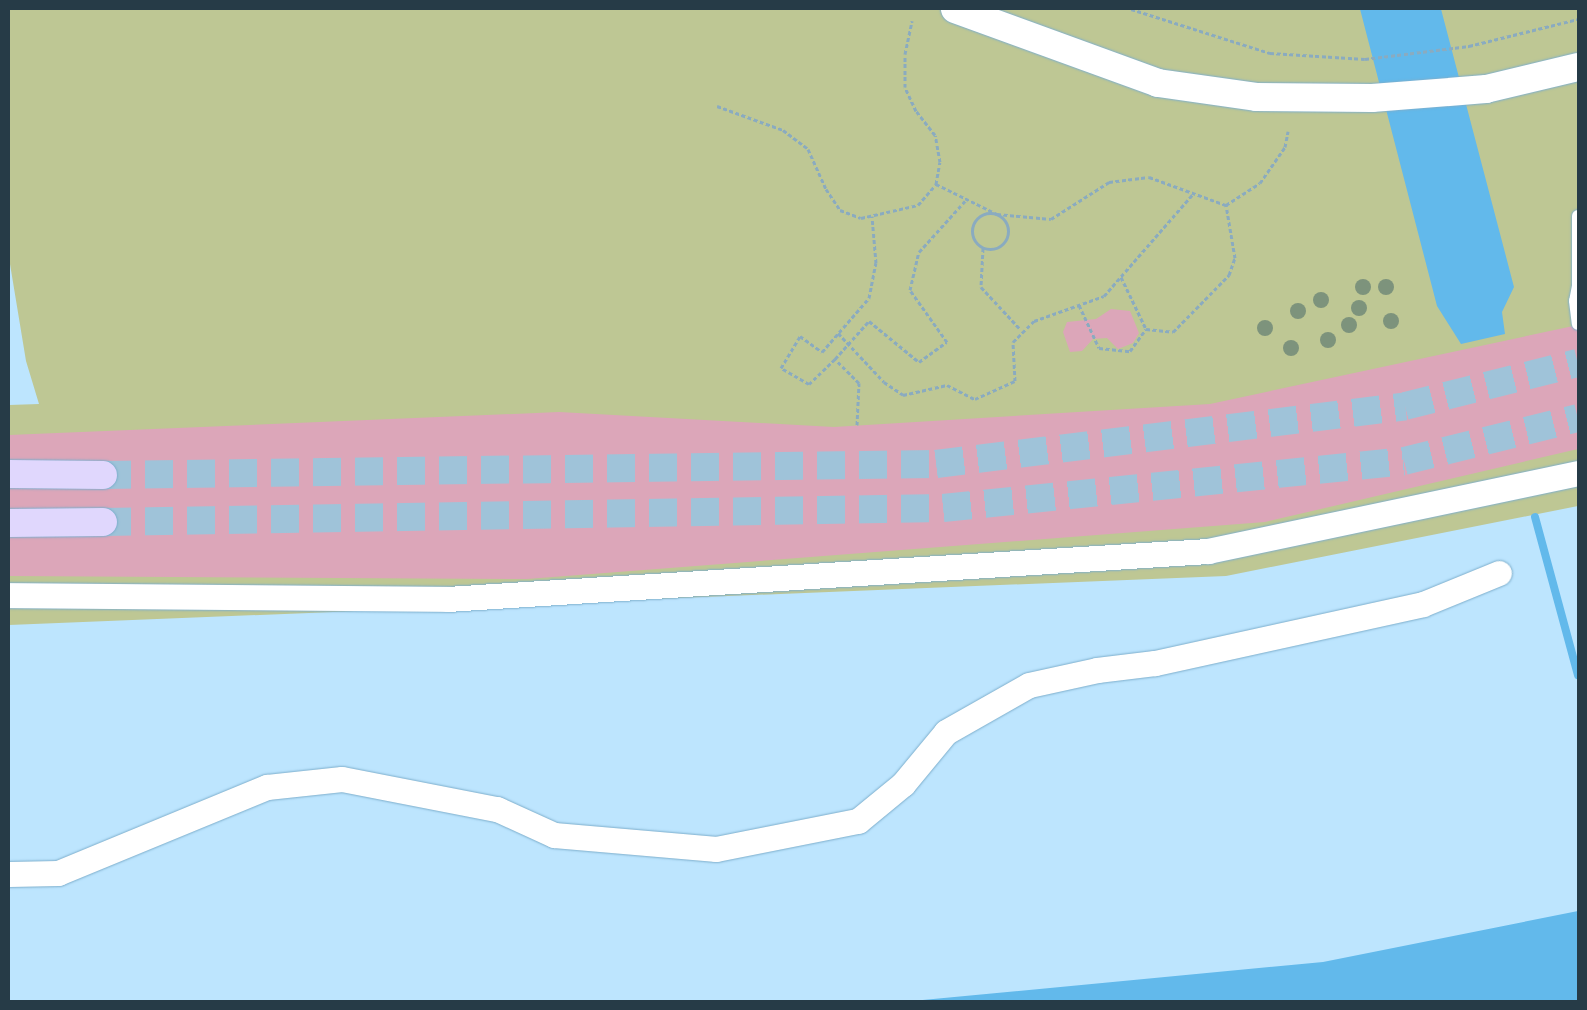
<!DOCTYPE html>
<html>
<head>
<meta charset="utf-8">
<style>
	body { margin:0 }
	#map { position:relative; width:1587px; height:1010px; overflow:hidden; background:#bde5fe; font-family:Merriweather,serif }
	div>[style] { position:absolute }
	.green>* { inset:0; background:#bec794 }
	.water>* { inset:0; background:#62b9eb }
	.stream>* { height:8px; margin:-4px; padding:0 4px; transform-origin:4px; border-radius:4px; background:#62b9eb }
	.building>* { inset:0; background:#dca6b9 }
	.primary-tunnel>* { height:28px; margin-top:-14px; transform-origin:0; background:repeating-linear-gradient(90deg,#9fc3d9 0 28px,transparent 0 42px) }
	.path>* { height:3px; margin-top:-1.5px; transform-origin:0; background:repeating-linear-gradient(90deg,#8aabc0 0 4px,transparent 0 6.5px) }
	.path>.ring { margin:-1.5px; padding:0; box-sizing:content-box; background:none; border:3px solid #8aabc0; border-radius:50% }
	.roads { filter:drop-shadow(0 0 1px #7daecc) drop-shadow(0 0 1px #7daecc) }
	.lane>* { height:12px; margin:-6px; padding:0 6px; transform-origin:6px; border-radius:6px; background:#fff }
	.street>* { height:25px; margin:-12.5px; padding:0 12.5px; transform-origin:12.5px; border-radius:12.5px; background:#fff }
	.secondary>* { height:28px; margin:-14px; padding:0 14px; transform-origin:14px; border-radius:14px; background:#fff }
	.primary>* { height:28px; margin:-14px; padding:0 14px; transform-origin:14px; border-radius:14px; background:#e0d7fd }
	.path-bridge>* { height:3px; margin-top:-1.5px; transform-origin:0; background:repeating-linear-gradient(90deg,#8aabc0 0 4px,transparent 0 6.5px) }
	.trees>* { width:16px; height:16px; margin:-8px; border-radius:50%; background:#7d937c }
	span { translate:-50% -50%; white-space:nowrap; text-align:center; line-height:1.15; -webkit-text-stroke:4px #fff; paint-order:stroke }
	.frame { position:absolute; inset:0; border:10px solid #263b47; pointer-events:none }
</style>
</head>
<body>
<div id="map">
	<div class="green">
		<div style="clip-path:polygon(9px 9px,1578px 9px,1578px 506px,1226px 576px,9px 625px,9px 405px,39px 404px,26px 361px,9px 258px)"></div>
	</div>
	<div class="water">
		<div style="clip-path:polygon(1360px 9px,1441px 9px,1514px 287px,1502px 312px,1505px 334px,1461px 344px,1437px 306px)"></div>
		<div style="clip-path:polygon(1578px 911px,1578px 1001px,912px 1001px,1323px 962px)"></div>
	</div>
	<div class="stream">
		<div style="left:1535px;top:517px;width:164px;rotate:74.8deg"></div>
	</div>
	<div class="building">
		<div style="clip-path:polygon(1111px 309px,1130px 311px,1139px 333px,1133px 343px,1118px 349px,1107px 338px,1093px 339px,1082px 351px,1070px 352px,1063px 332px,1067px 322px,1096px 319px)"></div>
		<div style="clip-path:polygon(1578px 325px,1578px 449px,1265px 522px,527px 579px,9px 576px,9px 435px,559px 412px,834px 427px,1210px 404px)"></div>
	</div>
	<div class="primary-tunnel">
		<div style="left:103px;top:475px;width:833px;rotate:-0.76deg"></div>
		<div style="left:936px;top:464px;width:473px;rotate:-7deg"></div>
		<div style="left:1405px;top:406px;width:178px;rotate:-14deg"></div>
		<div style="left:103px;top:522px;width:840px;rotate:-0.95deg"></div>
		<div style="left:943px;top:508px;width:463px;rotate:-5.8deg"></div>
		<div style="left:1404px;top:461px;width:179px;rotate:-13.9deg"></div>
	</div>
	<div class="path">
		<div style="left:1131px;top:9px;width:146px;rotate:17.6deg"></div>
		<div style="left:1270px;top:53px;width:95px;rotate:3.6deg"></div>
		<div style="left:1365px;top:59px;width:105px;rotate:-7.1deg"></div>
		<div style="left:1469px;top:46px;width:112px;rotate:-13.9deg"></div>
		<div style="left:717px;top:106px;width:70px;rotate:20deg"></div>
		<div style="left:783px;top:130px;width:31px;rotate:37deg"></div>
		<div style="left:808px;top:149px;width:44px;rotate:65.8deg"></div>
		<div style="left:826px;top:189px;width:25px;rotate:56deg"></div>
		<div style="left:840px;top:210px;width:22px;rotate:21deg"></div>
		<div style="left:861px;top:218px;width:58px;rotate:-12.8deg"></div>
		<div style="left:918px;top:205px;width:28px;rotate:-49deg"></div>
		<div style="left:936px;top:184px;width:22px;rotate:-80deg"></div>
		<div style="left:940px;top:162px;width:27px;rotate:-100deg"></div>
		<div style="left:935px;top:135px;width:31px;rotate:-128deg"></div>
		<div style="left:916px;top:111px;width:26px;rotate:-115deg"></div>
		<div style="left:905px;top:87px;width:33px;rotate:-90deg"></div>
		<div style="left:905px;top:54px;width:34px;rotate:-78deg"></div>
		<div style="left:936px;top:184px;width:68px;rotate:26.2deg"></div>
		<div style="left:997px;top:214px;width:54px;rotate:5.3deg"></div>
		<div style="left:1051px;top:219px;width:69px;rotate:-32.5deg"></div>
		<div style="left:1109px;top:182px;width:40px;rotate:-7.1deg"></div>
		<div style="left:1149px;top:177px;width:82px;rotate:20deg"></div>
		<div style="left:1226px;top:205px;width:40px;rotate:-32.9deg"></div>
		<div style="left:1260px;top:183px;width:44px;rotate:-55.2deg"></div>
		<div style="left:1285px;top:147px;width:16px;rotate:-79deg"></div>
		<div class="ring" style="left:972px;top:213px;width:33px;height:33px"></div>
		<div style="left:983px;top:248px;width:39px;rotate:93deg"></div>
		<div style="left:981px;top:287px;width:57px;rotate:47.1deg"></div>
		<div style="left:919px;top:252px;width:70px;rotate:-47.9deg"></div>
		<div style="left:1121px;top:277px;width:58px;rotate:64.3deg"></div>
		<div style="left:1146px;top:329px;width:27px;rotate:6deg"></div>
		<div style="left:1173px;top:332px;width:80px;rotate:-45.5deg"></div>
		<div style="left:1229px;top:275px;width:18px;rotate:-71deg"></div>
		<div style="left:1235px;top:258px;width:54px;rotate:-99.6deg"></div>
		<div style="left:1079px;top:305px;width:47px;rotate:65.1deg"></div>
		<div style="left:1099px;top:348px;width:31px;rotate:6deg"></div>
		<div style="left:1130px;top:351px;width:27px;rotate:-54deg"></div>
		<div style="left:838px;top:333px;width:67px;rotate:46.8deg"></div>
		<div style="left:884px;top:382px;width:23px;rotate:34deg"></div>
		<div style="left:903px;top:395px;width:45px;rotate:-12.8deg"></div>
		<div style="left:947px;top:385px;width:31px;rotate:27deg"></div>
		<div style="left:975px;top:399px;width:44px;rotate:-24.2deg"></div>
		<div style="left:1015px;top:381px;width:39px;rotate:-93deg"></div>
		<div style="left:1013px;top:342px;width:30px;rotate:-45deg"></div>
		<div style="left:1034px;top:321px;width:74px;rotate:-19.7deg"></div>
		<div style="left:1104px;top:296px;width:137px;rotate:-48.9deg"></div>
		<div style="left:835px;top:359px;width:36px;rotate:136deg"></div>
		<div style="left:809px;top:384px;width:32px;rotate:-150deg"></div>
		<div style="left:781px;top:368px;width:37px;rotate:-59deg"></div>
		<div style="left:800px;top:336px;width:27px;rotate:36deg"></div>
		<div style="left:822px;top:352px;width:72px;rotate:-49deg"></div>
		<div style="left:869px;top:298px;width:36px;rotate:-79deg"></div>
		<div style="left:876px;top:263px;width:47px;rotate:-94.9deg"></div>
	</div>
	<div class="roads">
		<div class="lane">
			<div style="left:1578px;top:285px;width:69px;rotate:-90deg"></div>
			<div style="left:1578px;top:286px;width:15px;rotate:101deg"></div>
			<div style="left:1575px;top:301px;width:23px;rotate:83deg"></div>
		</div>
		<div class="street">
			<div style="left:9px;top:595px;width:438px;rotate:0.5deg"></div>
			<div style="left:447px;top:599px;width:763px;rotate:-3.61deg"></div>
			<div style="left:1208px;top:551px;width:378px;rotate:-11.9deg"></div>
			<div style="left:9px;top:874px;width:49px;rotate:-1.2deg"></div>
			<div style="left:58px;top:873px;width:226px;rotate:-22.4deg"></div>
			<div style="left:267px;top:787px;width:75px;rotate:-6.1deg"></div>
			<div style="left:342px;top:779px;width:158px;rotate:11deg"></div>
			<div style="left:497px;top:809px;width:63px;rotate:24.5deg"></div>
			<div style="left:554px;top:835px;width:163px;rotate:4.9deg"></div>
			<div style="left:716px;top:849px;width:145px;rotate:-11.2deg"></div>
			<div style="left:858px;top:821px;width:58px;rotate:-39.4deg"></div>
			<div style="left:903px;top:784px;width:67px;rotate:-50.4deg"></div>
			<div style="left:946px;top:732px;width:95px;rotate:-29.5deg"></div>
			<div style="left:1029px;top:685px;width:70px;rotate:-12.4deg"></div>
			<div style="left:1097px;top:670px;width:58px;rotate:-6.9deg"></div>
			<div style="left:1155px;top:663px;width:274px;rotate:-12.4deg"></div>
			<div style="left:1423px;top:604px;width:82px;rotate:-22.2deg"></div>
		</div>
		<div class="secondary">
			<div style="left:955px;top:9px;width:216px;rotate:20deg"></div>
			<div style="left:1158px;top:83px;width:99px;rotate:8.1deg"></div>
			<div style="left:1256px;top:97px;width:116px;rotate:0.5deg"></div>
			<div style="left:1372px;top:98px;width:114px;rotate:-4.5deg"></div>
			<div style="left:1486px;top:89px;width:95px;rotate:-13.4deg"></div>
		</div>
		<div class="primary">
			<div style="left:9px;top:474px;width:94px;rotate:0.6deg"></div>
			<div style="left:9px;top:523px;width:94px;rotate:-0.6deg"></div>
		</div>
	</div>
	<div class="path-bridge">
		<div style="left:857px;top:425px;width:42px;rotate:-87.3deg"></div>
		<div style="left:859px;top:383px;width:34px;rotate:-135deg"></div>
		<div style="left:835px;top:359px;width:51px;rotate:-48.2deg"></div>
		<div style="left:869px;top:321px;width:65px;rotate:39.4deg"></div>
		<div style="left:919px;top:362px;width:34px;rotate:-36deg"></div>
		<div style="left:947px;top:342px;width:64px;rotate:-125.4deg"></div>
		<div style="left:910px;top:290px;width:39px;rotate:-77deg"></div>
	</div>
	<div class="trees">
		<div style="left:1363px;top:287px"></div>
		<div style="left:1386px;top:287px"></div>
		<div style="left:1321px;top:300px"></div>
		<div style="left:1359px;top:308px"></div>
		<div style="left:1298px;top:311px"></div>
		<div style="left:1391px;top:321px"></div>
		<div style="left:1349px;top:325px"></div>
		<div style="left:1265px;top:328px"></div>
		<div style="left:1328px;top:340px"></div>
		<div style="left:1291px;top:348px"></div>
	</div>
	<div class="frame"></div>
</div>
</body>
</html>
